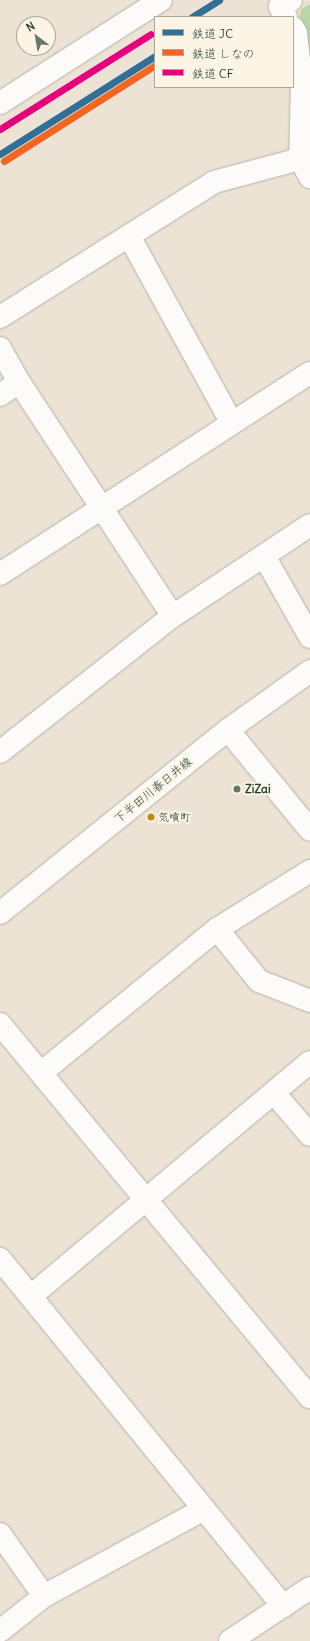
<!DOCTYPE html>
<html>
<head>
<meta charset="utf-8">
<style>
	body { margin:0 }
	#map { position:relative; width:310px; height:1641px; overflow:hidden; background:#ede3d5; font-family:Delius,"Klee One",sans-serif }
	div>[style] { position:absolute }
	.green>* { inset:0; background:#b9d7a8 }
	.roads { filter:drop-shadow(0 0 1px #b6b3aa) drop-shadow(0 0 1px #b6b3aa) }
	.minor>* { height:22px; margin:-11px; padding:0 11px; transform-origin:11px; border-radius:11px; background:#fcfbf9 }
	.major>* { height:22px; margin:-11px; padding:0 11px; transform-origin:11px; border-radius:11px; background:#fcfbf9 }
	.rail-1>* { height:7px; margin:-3.5px; padding:0 3.5px; transform-origin:3.5px; border-radius:3.5px; background:#307097 }
	.rail-2>* { height:7px; margin:-3.5px; padding:0 3.5px; transform-origin:3.5px; border-radius:3.5px; background:#f26522 }
	.rail-3>* { height:7px; margin:-3.5px; padding:0 3.5px; transform-origin:3.5px; border-radius:3.5px; background:#e5007d }
	.dots>* { width:11px; height:11px; translate:-50% -50%; box-sizing:border-box; border:2px solid #fcf5e5; border-radius:50% }
	span { translate:-50% -50%; white-space:nowrap; text-align:center; line-height:1.15; -webkit-text-stroke:4px #fcf5e5; paint-order:stroke }
	.bus-label { font-size:11px; color:#1f3d34 }
	.left { translate:0 -50%; text-align:left }
	.poi-label { font-size:12px; color:#1f3d34; font-weight:700 }
	.street-label { font-size:12px; color:#1f3d34 }
	.legend { position:absolute; left:154px; top:16px; width:140px; height:72px; box-sizing:border-box; background:#fcf5e5; border:1px solid #a4ab9e; margin:0; padding:5px 7px; list-style:none; font-size:12px; color:#1f3d34 }
	.legend li { display:flex; align-items:center; gap:8px; height:20px }
	.legend b { width:20px; border:1px solid #a4ab9e }
	.north { position:absolute; left:16px; top:16px; width:40px; height:40px; box-sizing:border-box; background:#fcf5e5; border:1px solid #a4ab9e; border-radius:50%; rotate:329deg; font-size:11px; font-weight:700; line-height:16px; text-align:center; color:#1f3d34 }
	.north::after { content:''; display:block; margin:auto; width:14px; height:18px; background:#67776c; clip-path:polygon(50% 0,100% 100%,50% 72%,0 100%) }
</style>
</head>
<body>
<div id="map">
	<div class="green">
		<div style="clip-path:polygon(310px 4px,310px 70px,299px 20px,301px 9px)"></div>
	</div>
	<div class="roads">
		<div class="minor">
			<div style="left:286px;top:17px;width:12px;rotate:-121deg"></div>
			<div style="left:280px;top:7px;width:13px;rotate:-32deg"></div>
			<div style="left:293px;top:28px;width:6px;rotate:59deg"></div>
			<div style="left:296px;top:33px;width:52px;rotate:83.4deg"></div>
			<div style="left:302px;top:85px;width:74px;rotate:91.5deg"></div>
			<div style="left:300px;top:159px;width:21px;rotate:61deg"></div>
			<div style="left:0;top:103px;width:191px;rotate:-32.6deg"></div>
			<div style="left:129px;top:236px;width:213px;rotate:61.2deg"></div>
			<div style="left:0;top:317px;width:253px;rotate:-32.2deg"></div>
			<div style="left:214px;top:182px;width:89px;rotate:-15deg"></div>
			<div style="left:0;top:348px;width:39px;rotate:61deg"></div>
			<div style="left:19px;top:382px;width:280px;rotate:56.7deg"></div>
			<div style="left:0;top:395px;width:23px;rotate:-34deg"></div>
			<div style="left:264px;top:556px;width:93px;rotate:60.4deg"></div>
			<div style="left:0;top:574px;width:369px;rotate:-33deg"></div>
			<div style="left:228px;top:730px;width:129px;rotate:50.6deg"></div>
			<div style="left:0;top:752px;width:220px;rotate:-38.2deg"></div>
			<div style="left:173px;top:616px;width:164px;rotate:-33.6deg"></div>
			<div style="left:217px;top:929px;width:67px;rotate:51.1deg"></div>
			<div style="left:259px;top:981px;width:55px;rotate:21.4deg"></div>
			<div style="left:0;top:1024px;width:485px;rotate:50.3deg"></div>
			<div style="left:41px;top:1073px;width:227px;rotate:-39.3deg"></div>
			<div style="left:217px;top:929px;width:110px;rotate:-31.9deg"></div>
			<div style="left:274px;top:1093px;width:55px;rotate:49.4deg"></div>
			<div style="left:0;top:1259px;width:448px;rotate:50.8deg"></div>
			<div style="left:31px;top:1296px;width:364px;rotate:-40deg"></div>
			<div style="left:0;top:1534px;width:76px;rotate:54.6deg"></div>
			<div style="left:0;top:1631px;width:56px;rotate:-38.5deg"></div>
			<div style="left:44px;top:1596px;width:182px;rotate:-28.5deg"></div>
			<div style="left:230px;top:1641px;width:96px;rotate:-33.5deg"></div>
		</div>
		<div class="major">
			<div style="left:0;top:913px;width:292px;rotate:-38.8deg"></div>
			<div style="left:228px;top:730px;width:101px;rotate:-35.7deg"></div>
		</div>
	</div>
	<div class="rail-1">
		<div style="left:192px;top:17px;width:32px;rotate:-32deg"></div>
		<div style="left:0;top:154px;width:183px;rotate:-32.3deg"></div>
	</div>
	<div class="rail-2">
		<div style="left:4px;top:161px;width:179px;rotate:-32.4deg"></div>
	</div>
	<div class="rail-3">
		<div style="left:0;top:129px;width:178px;rotate:-32.2deg"></div>
	</div>
	<div class="dots">
		<div style="left:237px;top:789px;background:#67776c"></div>
		<div style="left:151px;top:817px;background:#c18c0d"></div>
	</div>
	<div class="bus-label">
		<span class="left" style="left:158px;top:817px">気噴町</span>
	</div>
	<div class="poi-label">
		<span class="left" style="left:245px;top:789px">ZiZai</span>
	</div>
	<div class="street-label">
		<span style="left:153px;top:790px;rotate:-39deg">下半田川春日井線</span>
	</div>
	<ul class="legend">
	<li><b style="height:5px;background:#307097"></b>鉄道 JC</li>
	<li><b style="height:5px;background:#f26522"></b>鉄道 しなの</li>
	<li><b style="height:5px;background:#e5007d"></b>鉄道 CF</li>
	</ul>
	<div class="north">N</div>
</div>
</body>
</html>
